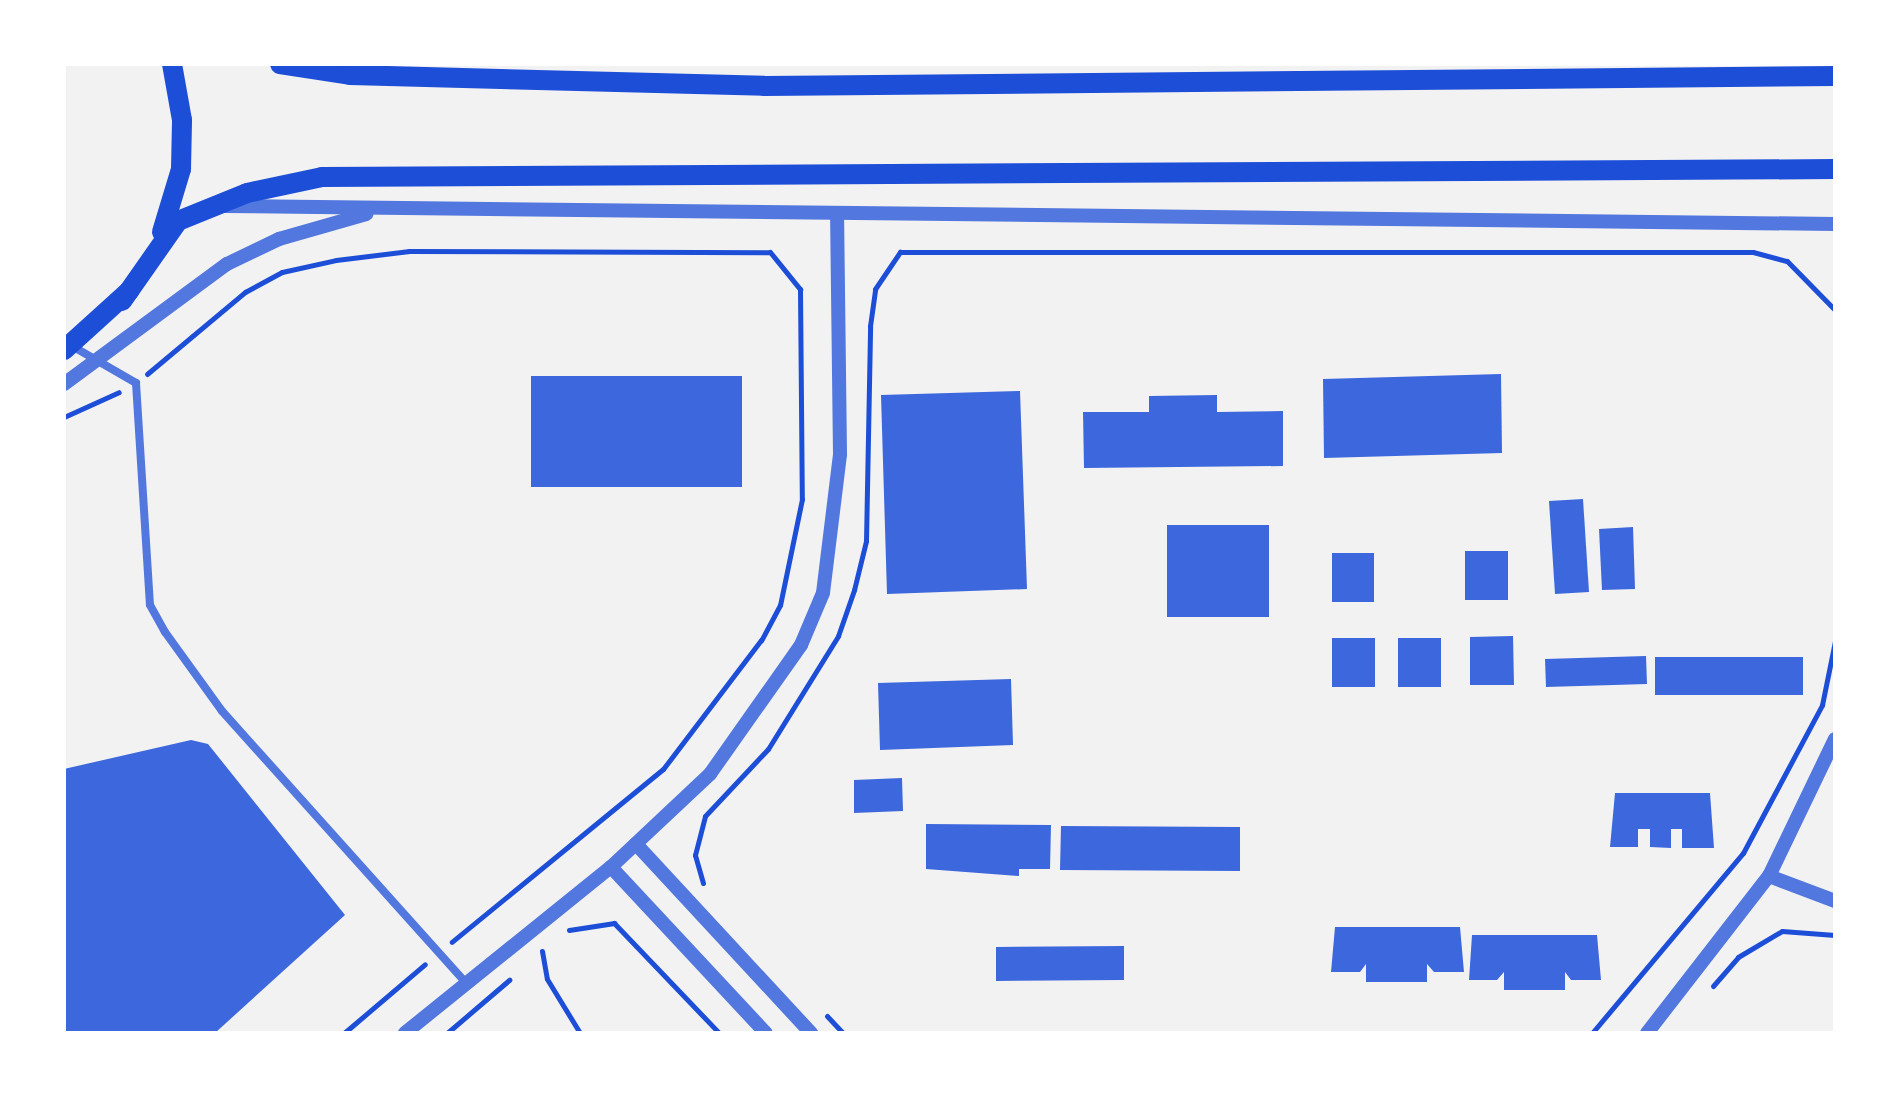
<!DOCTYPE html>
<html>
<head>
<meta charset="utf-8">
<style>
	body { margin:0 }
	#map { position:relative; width:1899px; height:1097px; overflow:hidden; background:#f2f2f2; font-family:Jost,sans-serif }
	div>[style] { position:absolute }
	.building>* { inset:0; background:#3d67dc }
	.path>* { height:5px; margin:-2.5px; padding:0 2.5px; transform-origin:2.5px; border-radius:2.5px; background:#1d4ed8 }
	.minor>* { height:8px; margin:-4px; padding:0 4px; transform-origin:4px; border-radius:4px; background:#5277de }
	.tertiary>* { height:14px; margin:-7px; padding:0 7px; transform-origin:7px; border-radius:7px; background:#5277de }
	.primary>* { height:20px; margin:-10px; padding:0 10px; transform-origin:10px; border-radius:10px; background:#1d4ed8 }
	span { translate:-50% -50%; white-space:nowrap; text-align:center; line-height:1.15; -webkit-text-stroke:7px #fff; paint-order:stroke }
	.frame { position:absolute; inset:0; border:66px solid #fff; pointer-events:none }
</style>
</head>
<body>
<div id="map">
	<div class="building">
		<div style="clip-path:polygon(1501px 374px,1502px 453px,1324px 458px,1323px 379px)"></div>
		<div style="clip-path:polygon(531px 376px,742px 376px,742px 487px,531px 487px)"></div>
		<div style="clip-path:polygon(1020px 391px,1027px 589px,887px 594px,881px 395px)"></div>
		<div style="clip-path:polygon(1217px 395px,1217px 412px,1283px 411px,1283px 466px,1084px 468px,1083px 412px,1149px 412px,1149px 396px)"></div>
		<div style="clip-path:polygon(1583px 499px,1589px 592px,1555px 594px,1549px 501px)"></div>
		<div style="clip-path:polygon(1167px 525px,1269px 525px,1269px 617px,1167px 617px)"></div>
		<div style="clip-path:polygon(1633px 527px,1635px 589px,1602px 590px,1599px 529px)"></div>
		<div style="clip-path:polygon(1465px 551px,1508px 551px,1508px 600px,1465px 600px)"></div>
		<div style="clip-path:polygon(1332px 553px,1374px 553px,1374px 602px,1332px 602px)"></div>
		<div style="clip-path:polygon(1513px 636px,1514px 685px,1470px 685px,1470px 637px)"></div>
		<div style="clip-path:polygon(1332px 638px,1375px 638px,1375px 687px,1332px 687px)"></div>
		<div style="clip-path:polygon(1398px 638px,1441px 638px,1441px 687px,1398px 687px)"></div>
		<div style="clip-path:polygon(1646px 656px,1647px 684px,1546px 687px,1545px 659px)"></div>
		<div style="clip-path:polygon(1655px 657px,1803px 657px,1803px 695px,1655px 695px)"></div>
		<div style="clip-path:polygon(1011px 679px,1013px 745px,880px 750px,878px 683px)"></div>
		<div style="clip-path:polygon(191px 740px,208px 744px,345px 915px,215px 1033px,64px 1033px,64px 769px)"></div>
		<div style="clip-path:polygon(902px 778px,903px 811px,854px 813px,854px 780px)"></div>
		<div style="clip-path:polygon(1615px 793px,1710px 793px,1714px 848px,1682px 848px,1682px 829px,1671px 829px,1671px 848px,1650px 847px,1650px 829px,1638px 829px,1638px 847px,1610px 847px)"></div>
		<div style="clip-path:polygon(926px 824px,1051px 825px,1050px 869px,1019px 869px,1019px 876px,926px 869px)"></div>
		<div style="clip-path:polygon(1061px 826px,1240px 827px,1240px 871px,1060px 870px)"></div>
		<div style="clip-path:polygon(1335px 927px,1460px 927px,1464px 972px,1434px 972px,1427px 964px,1427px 982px,1366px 982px,1366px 964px,1360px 972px,1331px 972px)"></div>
		<div style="clip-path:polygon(1472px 935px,1597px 935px,1601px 980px,1571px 980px,1565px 972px,1565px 990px,1504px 990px,1504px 972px,1497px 980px,1469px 980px)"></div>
		<div style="clip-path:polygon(1124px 946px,1124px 980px,996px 981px,996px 947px)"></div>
	</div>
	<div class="path">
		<div style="left:147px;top:374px;width:128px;rotate:-39.9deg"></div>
		<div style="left:245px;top:292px;width:42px;rotate:-28.4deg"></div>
		<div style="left:282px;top:272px;width:55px;rotate:-12.5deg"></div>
		<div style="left:336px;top:260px;width:74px;rotate:-7deg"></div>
		<div style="left:409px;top:251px;width:361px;rotate:0.2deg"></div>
		<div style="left:770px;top:252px;width:48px;rotate:51deg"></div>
		<div style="left:800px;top:289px;width:210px;rotate:89.5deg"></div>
		<div style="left:802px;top:499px;width:108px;rotate:101.7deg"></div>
		<div style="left:780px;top:605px;width:40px;rotate:118deg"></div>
		<div style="left:761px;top:640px;width:162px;rotate:127.2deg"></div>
		<div style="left:663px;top:769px;width:273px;rotate:140.7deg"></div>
		<div style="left:64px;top:417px;width:60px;rotate:-24.4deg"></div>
		<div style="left:703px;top:883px;width:29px;rotate:-106deg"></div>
		<div style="left:695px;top:855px;width:40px;rotate:-75.6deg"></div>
		<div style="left:705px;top:816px;width:92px;rotate:-46.8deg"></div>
		<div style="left:768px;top:749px;width:133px;rotate:-58.2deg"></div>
		<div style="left:838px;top:636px;width:49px;rotate:-70.8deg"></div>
		<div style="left:854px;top:590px;width:50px;rotate:-76.2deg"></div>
		<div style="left:866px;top:541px;width:215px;rotate:-88.9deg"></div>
		<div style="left:870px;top:326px;width:37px;rotate:-82deg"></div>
		<div style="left:875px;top:289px;width:45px;rotate:-56deg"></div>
		<div style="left:900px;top:252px;width:853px"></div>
		<div style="left:1753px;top:252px;width:35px;rotate:15deg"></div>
		<div style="left:1787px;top:261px;width:69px;rotate:45.6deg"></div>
		<div style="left:569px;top:930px;width:46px;rotate:-8.8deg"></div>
		<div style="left:614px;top:923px;width:152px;rotate:46.3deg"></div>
		<div style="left:542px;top:951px;width:28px;rotate:80deg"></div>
		<div style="left:547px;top:979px;width:63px;rotate:58.6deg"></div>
		<div style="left:1713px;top:986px;width:38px;rotate:-49deg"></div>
		<div style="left:1738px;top:957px;width:51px;rotate:-30.6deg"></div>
		<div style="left:1782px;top:931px;width:53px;rotate:4.3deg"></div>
		<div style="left:827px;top:1016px;width:23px;rotate:47deg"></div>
		<div style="left:344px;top:1033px;width:106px;rotate:-40.4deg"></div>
		<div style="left:447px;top:1033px;width:82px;rotate:-40.5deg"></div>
		<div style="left:1592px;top:1033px;width:235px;rotate:-50deg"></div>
		<div style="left:1743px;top:853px;width:168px;rotate:-61.9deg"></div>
		<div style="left:1822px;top:705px;width:65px;rotate:-78.5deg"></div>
	</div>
	<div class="minor">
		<div style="left:72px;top:346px;width:74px;rotate:30deg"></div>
		<div style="left:136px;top:383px;width:222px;rotate:86.4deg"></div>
		<div style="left:150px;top:605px;width:31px;rotate:61deg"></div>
		<div style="left:165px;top:632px;width:97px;rotate:54.2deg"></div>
		<div style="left:222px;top:711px;width:364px;rotate:48.1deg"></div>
	</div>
	<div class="tertiary">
		<div style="left:224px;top:206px;width:1611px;rotate:0.64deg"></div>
		<div style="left:64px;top:384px;width:202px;rotate:-36.4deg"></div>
		<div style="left:227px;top:264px;width:58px;rotate:-25.7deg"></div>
		<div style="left:279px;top:239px;width:91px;rotate:-16deg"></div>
		<div style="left:636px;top:844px;width:258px;rotate:47.2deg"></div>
		<div style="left:611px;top:867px;width:227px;rotate:47deg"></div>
		<div style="left:1769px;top:876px;width:71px;rotate:20.7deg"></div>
		<div style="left:405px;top:1033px;width:265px;rotate:-38.9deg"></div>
		<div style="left:611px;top:867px;width:136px;rotate:-43.2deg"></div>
		<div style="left:710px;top:774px;width:158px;rotate:-54.8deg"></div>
		<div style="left:801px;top:645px;width:56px;rotate:-67.1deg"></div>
		<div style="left:823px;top:593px;width:140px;rotate:-83deg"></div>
		<div style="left:840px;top:454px;width:236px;rotate:-90.7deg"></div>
		<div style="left:1647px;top:1033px;width:199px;rotate:-52.2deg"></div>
		<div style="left:1769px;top:876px;width:152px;rotate:-64.3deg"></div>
	</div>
	<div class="primary">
		<div style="left:280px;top:64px;width:71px;rotate:8.9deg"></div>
		<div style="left:350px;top:75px;width:414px;rotate:1.5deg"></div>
		<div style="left:764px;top:86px;width:1071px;rotate:-0.53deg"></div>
		<div style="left:162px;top:232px;width:66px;rotate:-73.2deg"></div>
		<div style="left:181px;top:169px;width:49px;rotate:-88.8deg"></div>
		<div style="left:182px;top:120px;width:57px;rotate:-100.1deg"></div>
		<div style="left:122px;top:301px;width:98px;rotate:-55deg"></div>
		<div style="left:178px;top:221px;width:74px;rotate:-22.1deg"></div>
		<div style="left:247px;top:193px;width:77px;rotate:-12deg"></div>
		<div style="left:322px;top:177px;width:1513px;rotate:-0.3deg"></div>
		<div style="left:64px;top:350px;width:88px;rotate:-42.2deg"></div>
	</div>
	<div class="frame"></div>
</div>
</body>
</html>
